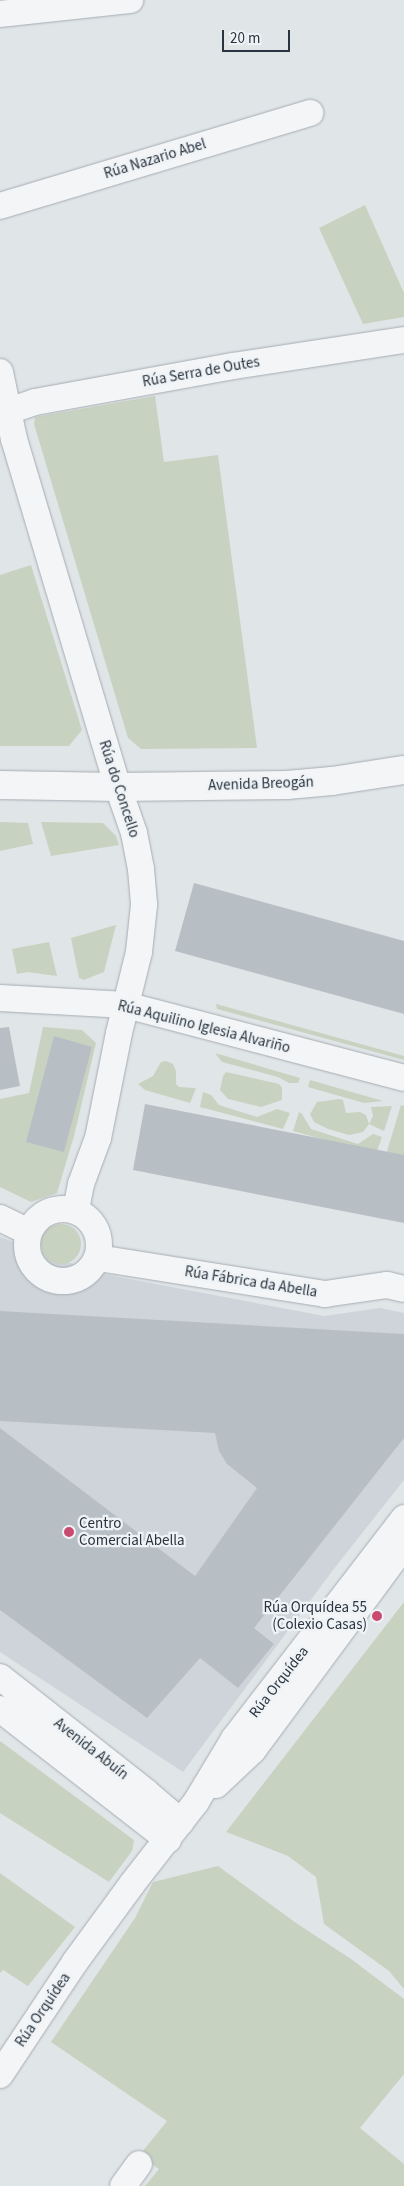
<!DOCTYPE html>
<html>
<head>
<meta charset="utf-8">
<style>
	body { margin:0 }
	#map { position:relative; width:404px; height:2186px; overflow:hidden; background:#e0e5e8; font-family:"Source Sans 3",sans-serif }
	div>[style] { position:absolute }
	.built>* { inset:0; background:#ced4da }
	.green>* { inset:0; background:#c8d2c1 }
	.round { border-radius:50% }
	.building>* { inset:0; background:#b7bfc5 }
	.roads { filter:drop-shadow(0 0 1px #a5acb2) drop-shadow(0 0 1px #a5acb2) }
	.minor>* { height:26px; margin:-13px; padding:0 13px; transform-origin:13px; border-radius:13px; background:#f3f5f7 }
	.minor>.ring { margin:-13px; padding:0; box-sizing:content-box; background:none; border:26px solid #f3f5f7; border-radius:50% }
	.tertiary>* { height:28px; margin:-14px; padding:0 14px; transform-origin:14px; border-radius:14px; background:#f3f5f7 }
	.dots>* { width:14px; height:14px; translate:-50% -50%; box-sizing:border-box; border:2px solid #eff3f6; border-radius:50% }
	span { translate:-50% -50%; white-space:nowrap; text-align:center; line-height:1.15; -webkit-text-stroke:4.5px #eff3f6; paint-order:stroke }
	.street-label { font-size:15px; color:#29343f }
	.poi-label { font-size:15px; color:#29343f }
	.left { translate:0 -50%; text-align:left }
	.right { translate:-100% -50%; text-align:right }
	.scale { position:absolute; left:222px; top:30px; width:68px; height:22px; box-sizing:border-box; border:2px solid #29343f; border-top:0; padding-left:6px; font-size:15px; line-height:18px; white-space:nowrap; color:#29343f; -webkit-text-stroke:4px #eff3f6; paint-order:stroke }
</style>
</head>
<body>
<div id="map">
	<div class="built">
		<div style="clip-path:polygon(0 1237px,98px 1273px,324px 1316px,380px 1308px,404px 1313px,404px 1480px,333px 1570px,183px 1772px,0 1652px)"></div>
	</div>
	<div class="green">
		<div style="clip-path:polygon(365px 205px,404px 293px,404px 317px,363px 324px,319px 228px)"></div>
		<div style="clip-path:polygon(155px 396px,164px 462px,218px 455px,257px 748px,141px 749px,128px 738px,34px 424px,35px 417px)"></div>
		<div style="clip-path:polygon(31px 565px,82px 730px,69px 746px,0 746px,0 575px)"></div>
		<div style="clip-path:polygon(0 822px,28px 823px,33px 844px,0 851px)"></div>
		<div style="clip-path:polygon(41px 822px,103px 823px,116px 836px,119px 845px,51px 856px)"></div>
		<div style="clip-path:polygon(116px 925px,104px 972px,84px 980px,79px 978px,71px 938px)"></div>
		<div style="clip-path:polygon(49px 942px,57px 976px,27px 972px,17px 974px,12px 949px)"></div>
		<div style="clip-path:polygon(216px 1004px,404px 1056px,404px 1060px,217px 1009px)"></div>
		<div style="clip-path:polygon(43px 1027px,82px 1030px,96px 1043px,74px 1136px,57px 1193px,31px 1202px,0 1187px,0 1099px,29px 1093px)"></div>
		<div style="clip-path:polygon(215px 1053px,300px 1078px,298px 1083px,289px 1083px,278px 1077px,222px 1062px)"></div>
		<div style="clip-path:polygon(166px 1061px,173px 1064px,176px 1071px,176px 1084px,179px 1087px,196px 1088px,190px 1103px,145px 1090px,138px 1084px,153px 1076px,161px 1062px)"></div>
		<div style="clip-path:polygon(226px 1072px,279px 1084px,282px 1088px,282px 1100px,261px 1107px,228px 1099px,220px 1090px,223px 1076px)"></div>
		<div style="clip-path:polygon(310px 1080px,383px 1101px,364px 1103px,308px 1087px)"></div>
		<div style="clip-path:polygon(203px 1092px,211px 1095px,219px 1105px,257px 1117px,277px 1109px,290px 1113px,283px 1129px,200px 1107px)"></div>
		<div style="clip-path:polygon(340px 1099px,343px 1100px,346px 1113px,360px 1112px,366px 1115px,369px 1124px,373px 1116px,371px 1107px,392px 1106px,384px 1131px,369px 1124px,363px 1132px,349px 1135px,328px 1129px,314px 1122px,310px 1114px,317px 1102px)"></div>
		<div style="clip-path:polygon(401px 1105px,404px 1106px,404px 1163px,385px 1158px)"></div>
		<div style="clip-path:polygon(299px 1112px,302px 1114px,311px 1129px,358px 1144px,373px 1134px,382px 1137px,376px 1154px,293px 1131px)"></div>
		<div class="round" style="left:41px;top:1224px;width:40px;height:40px"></div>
		<div style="clip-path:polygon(404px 1602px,404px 1989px,389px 1971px,324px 1924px,316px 1877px,288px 1856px,226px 1832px)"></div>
		<div style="clip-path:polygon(0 1741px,134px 1840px,132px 1851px,109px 1882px,0 1813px)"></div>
		<div style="clip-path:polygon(218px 1866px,296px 1923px,351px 1959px,404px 1999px,404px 2074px,360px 2128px,404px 2164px,404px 2186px,145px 2186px,159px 2169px,139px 2156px,167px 2121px,51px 2042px,135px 1918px,153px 1882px)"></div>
		<div style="clip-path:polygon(0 1873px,75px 1927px,28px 1986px,3px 1970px,0 1973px)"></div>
	</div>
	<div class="building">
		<div style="clip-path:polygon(194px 883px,404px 941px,404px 1014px,175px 951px)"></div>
		<div style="clip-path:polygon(9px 1027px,20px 1086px,0 1090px,0 1028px)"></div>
		<div style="clip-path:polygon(54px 1036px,92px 1047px,64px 1152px,26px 1142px)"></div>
		<div style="clip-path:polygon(145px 1104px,404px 1155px,404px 1223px,133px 1170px)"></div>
		<div style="clip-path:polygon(0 1311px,404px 1334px,404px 1438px,254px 1628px,274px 1644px,238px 1688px,200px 1658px,147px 1718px,0 1610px,0 1428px,195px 1576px,257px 1488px,227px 1464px,219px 1451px,215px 1433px,0 1421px)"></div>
	</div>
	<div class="roads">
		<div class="minor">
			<div style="left:0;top:14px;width:131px;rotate:-6.1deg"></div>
			<div style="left:0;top:206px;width:324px;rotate:-16.7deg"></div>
			<div style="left:0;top:372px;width:68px;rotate:78.2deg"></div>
			<div style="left:14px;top:439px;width:363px;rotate:73.4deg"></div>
			<div style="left:118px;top:787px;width:49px;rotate:70.8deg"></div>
			<div style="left:134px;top:833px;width:37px;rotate:79deg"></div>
			<div style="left:141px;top:869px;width:36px;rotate:85deg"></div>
			<div style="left:144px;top:905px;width:47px;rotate:96.1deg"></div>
			<div style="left:139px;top:952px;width:83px;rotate:103.9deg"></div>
			<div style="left:119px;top:1033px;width:107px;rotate:101.3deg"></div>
			<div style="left:98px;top:1138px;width:49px;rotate:110.3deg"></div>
			<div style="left:81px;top:1184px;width:26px;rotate:101deg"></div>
			<div style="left:0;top:414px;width:37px;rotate:-19deg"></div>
			<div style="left:35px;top:402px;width:202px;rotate:-10.3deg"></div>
			<div style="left:234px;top:366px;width:172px;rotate:-8.7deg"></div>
			<div style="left:0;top:998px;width:126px;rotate:3.2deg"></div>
			<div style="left:126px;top:1005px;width:287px;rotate:14.7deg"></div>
			<div class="ring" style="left:27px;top:1209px;width:46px;height:46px"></div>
			<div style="left:0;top:1218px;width:32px;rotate:26deg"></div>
			<div style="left:98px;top:1258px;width:230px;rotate:9deg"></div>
			<div style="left:325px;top:1294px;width:63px;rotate:-8.3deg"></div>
			<div style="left:387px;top:1285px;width:17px;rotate:13deg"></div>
			<div style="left:0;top:1677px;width:186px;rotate:38.2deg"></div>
			<div style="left:146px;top:1792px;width:46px;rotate:40.6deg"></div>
			<div style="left:0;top:1709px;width:213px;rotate:37.9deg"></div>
			<div style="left:216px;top:1785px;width:51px;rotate:-43.4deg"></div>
			<div style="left:253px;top:1750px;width:254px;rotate:-53.5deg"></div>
			<div style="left:0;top:2075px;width:136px;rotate:-56.4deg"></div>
			<div style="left:75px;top:1962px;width:97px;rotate:-53.8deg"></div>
			<div style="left:132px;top:1884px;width:104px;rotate:-52deg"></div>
			<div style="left:196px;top:1802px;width:74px;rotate:-58.9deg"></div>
			<div style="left:234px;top:1739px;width:279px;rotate:-52.4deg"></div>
			<div style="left:123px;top:2186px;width:27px;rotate:-54deg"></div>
		</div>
		<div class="tertiary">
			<div style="left:0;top:785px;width:118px;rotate:1deg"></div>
			<div style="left:118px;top:787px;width:169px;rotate:-0.7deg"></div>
			<div style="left:287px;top:785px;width:45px;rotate:-5.1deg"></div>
			<div style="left:332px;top:781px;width:73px;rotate:-8.7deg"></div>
		</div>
	</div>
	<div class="dots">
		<div style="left:69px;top:1532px;background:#c9496f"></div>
		<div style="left:377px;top:1616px;background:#c9496f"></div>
	</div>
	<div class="street-label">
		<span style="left:155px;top:159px;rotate:-17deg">Rúa Nazario Abel</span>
		<span style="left:201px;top:372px;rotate:-10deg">Rúa Serra de Outes</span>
		<span style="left:261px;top:784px;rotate:-2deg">Avenida Breogán</span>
		<span style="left:119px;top:789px;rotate:72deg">Rúa do Concello</span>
		<span style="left:204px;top:1027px;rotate:14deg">Rúa Aquilino Iglesia Alvariño</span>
		<span style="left:251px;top:1282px;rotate:9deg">Rúa Fábrica da Abella</span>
		<span style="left:279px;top:1682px;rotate:-52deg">Rúa Orquídea</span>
		<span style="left:91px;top:1749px;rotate:38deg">Avenida Abuín</span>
		<span style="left:43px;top:2010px;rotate:-56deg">Rúa Orquídea</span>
	</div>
	<div class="poi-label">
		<span class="left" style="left:79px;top:1532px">Centro<br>Comercial Abella</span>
		<span class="right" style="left:367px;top:1616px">Rúa Orquídea 55<br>(Colexio Casas)</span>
	</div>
	<div class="scale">20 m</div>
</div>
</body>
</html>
